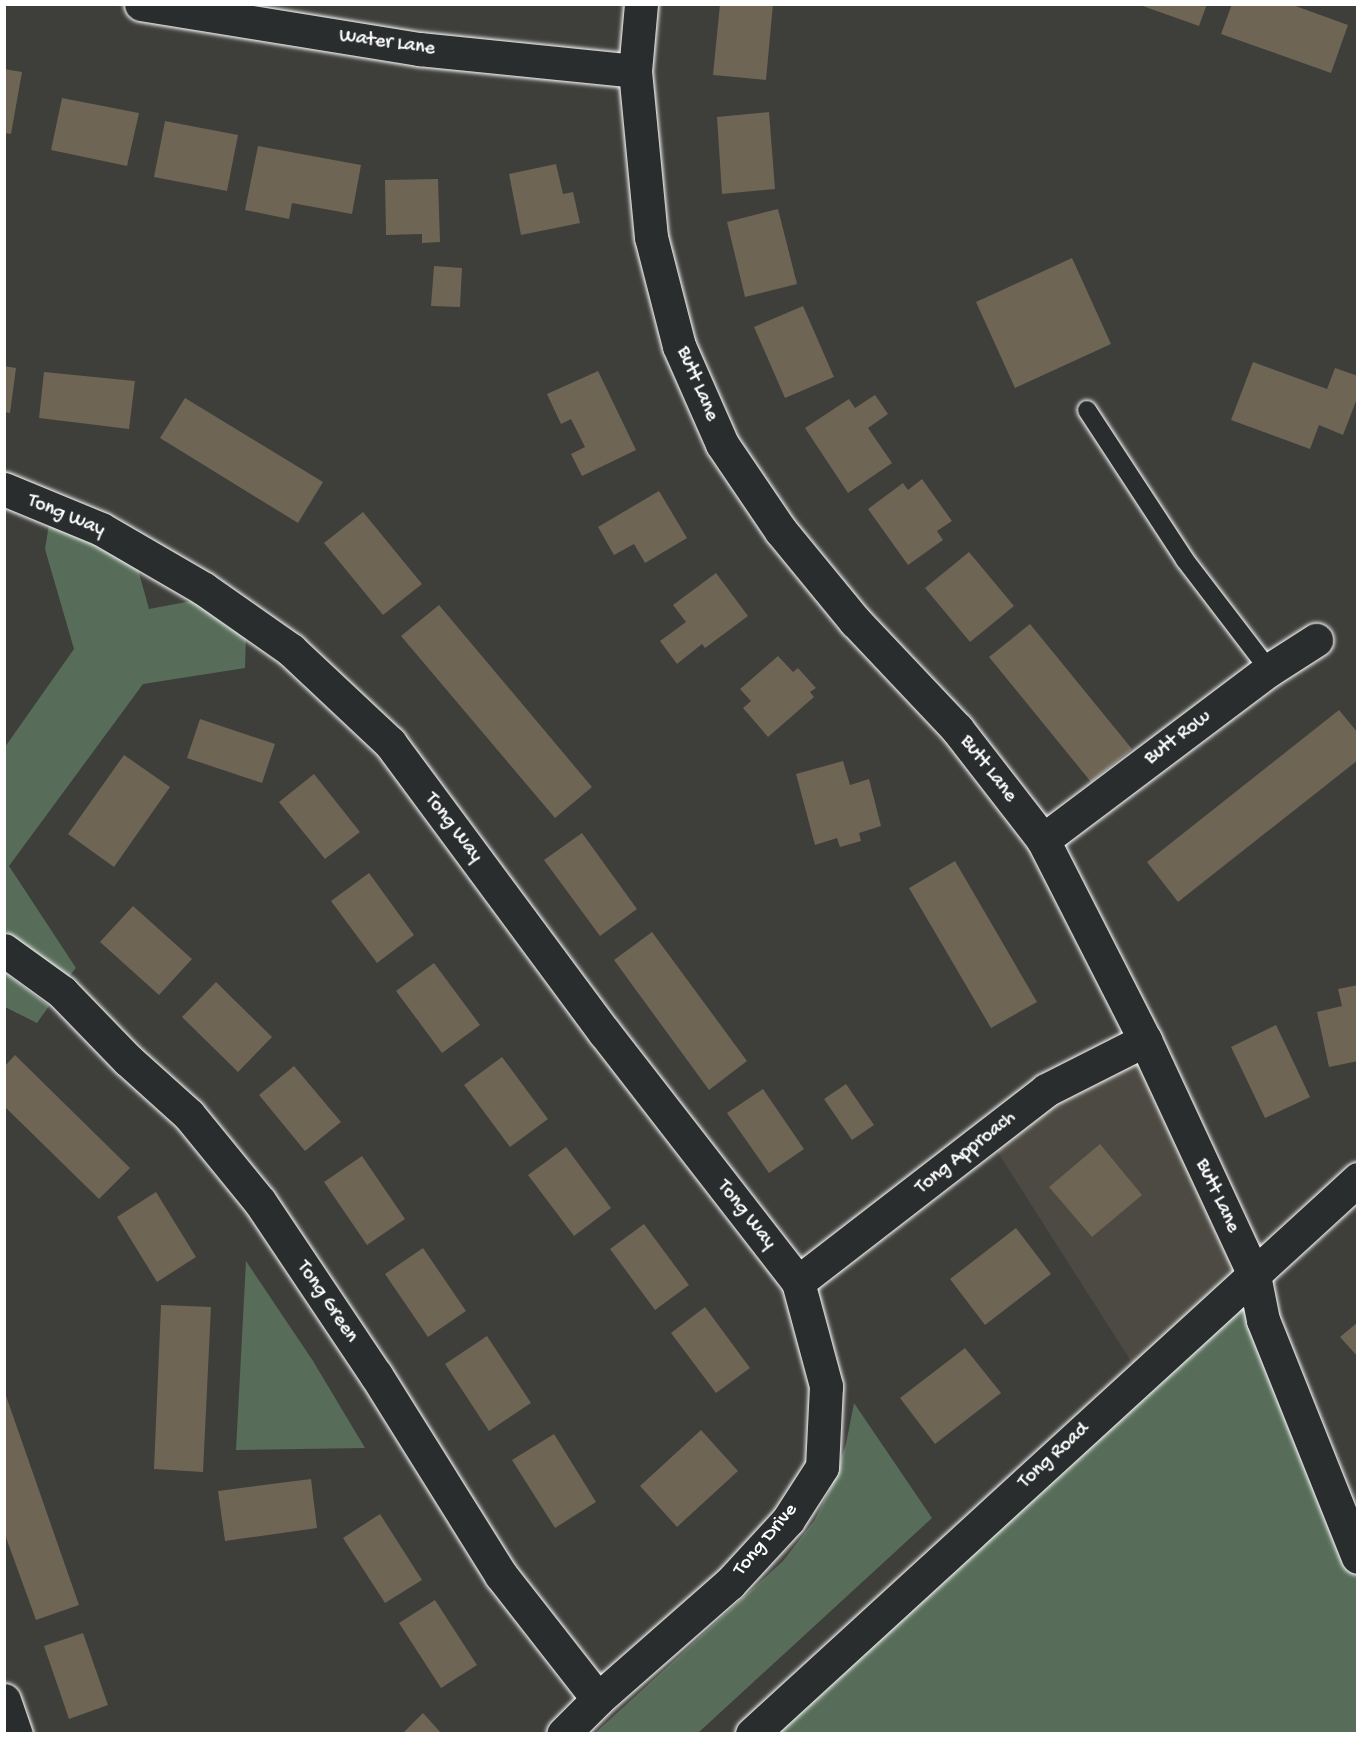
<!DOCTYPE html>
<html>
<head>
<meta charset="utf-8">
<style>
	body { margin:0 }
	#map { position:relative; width:1362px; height:1738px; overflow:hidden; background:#3e3e3a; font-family:"Gochi Hand",sans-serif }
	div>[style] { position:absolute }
	.built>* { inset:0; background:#4c4a42 }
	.green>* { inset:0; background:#576d59 }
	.building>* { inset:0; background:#6e6555 }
	.roads { filter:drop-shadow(0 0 2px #fff) drop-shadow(0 0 2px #fff) }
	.service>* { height:18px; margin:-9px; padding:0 9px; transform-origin:9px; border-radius:9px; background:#2a2d2e }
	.minor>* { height:33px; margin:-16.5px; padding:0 16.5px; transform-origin:16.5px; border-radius:16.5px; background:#2a2d2e }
	.tertiary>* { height:33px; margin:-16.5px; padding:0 16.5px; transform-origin:16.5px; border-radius:16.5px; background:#2a2d2e }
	span { translate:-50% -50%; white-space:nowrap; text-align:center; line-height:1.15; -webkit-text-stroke:5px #2a2d2e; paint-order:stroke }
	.street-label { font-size:20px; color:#fff }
	.frame { position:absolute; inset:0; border:6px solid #fff; pointer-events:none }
</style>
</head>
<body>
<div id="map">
	<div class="built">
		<div style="clip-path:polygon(1145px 1040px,1254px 1275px,1141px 1377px,988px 1137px)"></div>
	</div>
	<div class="green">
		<div style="clip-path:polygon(49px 524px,136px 562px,149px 609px,202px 599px,246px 633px,245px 668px,143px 684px,9px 866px,76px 968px,66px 980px,5px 930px,5px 747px,74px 649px,45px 549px)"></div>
		<div style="clip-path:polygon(5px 973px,49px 1006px,37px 1023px,5px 1007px)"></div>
		<div style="clip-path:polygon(246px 1261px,313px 1361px,365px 1448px,236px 1450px)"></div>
		<div style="clip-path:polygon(1254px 1275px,1357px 1557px,1357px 1733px,752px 1734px)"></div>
		<div style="clip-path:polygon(854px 1403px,932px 1518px,698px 1733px,594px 1734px,783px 1561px,814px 1521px,833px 1483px,846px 1444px)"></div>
	</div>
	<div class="building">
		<div style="clip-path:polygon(720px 4px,773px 4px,766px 80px,713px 75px)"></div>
		<div style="clip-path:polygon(1137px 4px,1207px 4px,1199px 26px)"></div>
		<div style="clip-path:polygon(1232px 4px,1290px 4px,1348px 25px,1331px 73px,1221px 34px)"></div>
		<div style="clip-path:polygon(4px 69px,22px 72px,11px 134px,4px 133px)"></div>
		<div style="clip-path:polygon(62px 98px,139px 113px,127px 166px,51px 150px)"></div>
		<div style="clip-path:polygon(769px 112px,775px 189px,722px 194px,717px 117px)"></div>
		<div style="clip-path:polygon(165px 121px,238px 135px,227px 191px,154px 177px)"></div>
		<div style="clip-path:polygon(258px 146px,361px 165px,352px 214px,292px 203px,289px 219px,245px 210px)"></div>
		<div style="clip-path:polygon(556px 164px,563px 194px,573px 192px,580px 223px,521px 235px,509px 174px)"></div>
		<div style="clip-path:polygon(438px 179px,440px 242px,422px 243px,422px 234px,386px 235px,385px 180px)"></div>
		<div style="clip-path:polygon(778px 209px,797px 284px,745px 297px,727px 222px)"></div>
		<div style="clip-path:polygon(1072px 258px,1111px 344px,1015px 388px,976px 302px)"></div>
		<div style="clip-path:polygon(434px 266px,462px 268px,460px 307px,431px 306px)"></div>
		<div style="clip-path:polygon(803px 306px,834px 377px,785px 398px,754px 327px)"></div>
		<div style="clip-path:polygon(1253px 362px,1327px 389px,1335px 368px,1358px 376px,1358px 396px,1343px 435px,1319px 425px,1310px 449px,1231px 420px)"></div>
		<div style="clip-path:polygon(4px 366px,16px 368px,10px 413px,4px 412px)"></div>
		<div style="clip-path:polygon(598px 371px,636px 450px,582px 476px,571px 454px,585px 447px,571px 419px,561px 424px,547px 394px)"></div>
		<div style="clip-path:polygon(44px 372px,135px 381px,129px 429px,39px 418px)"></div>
		<div style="clip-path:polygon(875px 395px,888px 414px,868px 428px,892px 463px,848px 493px,805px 428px,849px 399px,855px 408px)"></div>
		<div style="clip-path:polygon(185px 398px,323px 482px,298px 523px,160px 438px)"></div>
		<div style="clip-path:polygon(922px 479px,952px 521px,937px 531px,943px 540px,908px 565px,868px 509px,903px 483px,908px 490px)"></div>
		<div style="clip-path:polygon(659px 491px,687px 538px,645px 563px,634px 544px,614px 555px,598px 527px)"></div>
		<div style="clip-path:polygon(363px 512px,422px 584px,383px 615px,324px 543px)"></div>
		<div style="clip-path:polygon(969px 552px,1014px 606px,970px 642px,925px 588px)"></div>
		<div style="clip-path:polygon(716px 573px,748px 616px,705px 648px,702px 644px,677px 664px,660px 641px,686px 622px,673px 605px)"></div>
		<div style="clip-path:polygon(439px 605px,592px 787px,555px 818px,401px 636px)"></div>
		<div style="clip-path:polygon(1030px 624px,1132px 749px,1091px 782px,989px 657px)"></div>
		<div style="clip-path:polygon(778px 656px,793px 672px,798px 668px,816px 688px,810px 692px,814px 697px,768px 737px,743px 708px,751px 701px,740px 689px)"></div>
		<div style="clip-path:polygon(1339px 710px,1358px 733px,1358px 760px,1178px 902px,1147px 862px)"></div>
		<div style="clip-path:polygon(200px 719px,275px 744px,262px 783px,187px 758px)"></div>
		<div style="clip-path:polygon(124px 755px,170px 787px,114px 867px,68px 834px)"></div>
		<div style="clip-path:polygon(843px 761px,850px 785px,869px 779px,881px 826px,859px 833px,861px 841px,840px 847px,837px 838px,815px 845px,796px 774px)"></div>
		<div style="clip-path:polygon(314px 774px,360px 832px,325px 859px,279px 802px)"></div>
		<div style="clip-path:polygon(582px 833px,637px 909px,600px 936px,544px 860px)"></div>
		<div style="clip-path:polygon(955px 861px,1037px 1002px,991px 1028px,909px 888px)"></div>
		<div style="clip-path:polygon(369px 873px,414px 935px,377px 963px,331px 901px)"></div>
		<div style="clip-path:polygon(133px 906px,192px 959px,159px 995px,100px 942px)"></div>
		<div style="clip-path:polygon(652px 932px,747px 1061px,709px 1090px,614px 960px)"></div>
		<div style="clip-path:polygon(434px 963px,480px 1025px,442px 1053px,396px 991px)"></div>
		<div style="clip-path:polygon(216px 982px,272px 1037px,238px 1072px,182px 1017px)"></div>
		<div style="clip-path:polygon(1358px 985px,1358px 1061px,1329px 1067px,1317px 1012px,1342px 1006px,1338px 989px)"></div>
		<div style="clip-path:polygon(1276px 1025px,1310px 1097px,1265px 1118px,1231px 1047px)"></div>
		<div style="clip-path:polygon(15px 1055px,130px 1168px,99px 1199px,4px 1106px,4px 1067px)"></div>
		<div style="clip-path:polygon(502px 1057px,548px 1119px,510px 1147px,464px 1085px)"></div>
		<div style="clip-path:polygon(294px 1066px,341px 1122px,305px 1151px,259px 1095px)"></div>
		<div style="clip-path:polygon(846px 1084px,874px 1125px,852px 1140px,824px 1099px)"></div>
		<div style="clip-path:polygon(763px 1089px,804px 1149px,769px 1173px,727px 1113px)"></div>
		<div style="clip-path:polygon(1100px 1144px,1142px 1195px,1092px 1237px,1049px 1187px)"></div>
		<div style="clip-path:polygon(566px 1147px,611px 1208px,574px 1236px,528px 1175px)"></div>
		<div style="clip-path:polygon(362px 1156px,405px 1219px,367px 1245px,324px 1182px)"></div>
		<div style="clip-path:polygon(156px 1192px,196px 1257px,157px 1282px,117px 1217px)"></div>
		<div style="clip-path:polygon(644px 1224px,689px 1285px,655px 1310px,610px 1249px)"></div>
		<div style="clip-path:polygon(1016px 1228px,1051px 1274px,985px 1325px,950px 1279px)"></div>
		<div style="clip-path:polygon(423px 1248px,466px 1311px,428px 1337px,385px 1274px)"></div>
		<div style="clip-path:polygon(161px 1305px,211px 1307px,203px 1472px,154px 1469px)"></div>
		<div style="clip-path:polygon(705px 1307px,750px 1368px,716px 1393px,671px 1333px)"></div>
		<div style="clip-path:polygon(1358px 1322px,1358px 1357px,1340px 1337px)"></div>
		<div style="clip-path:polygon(487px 1336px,531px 1403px,489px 1431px,445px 1364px)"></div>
		<div style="clip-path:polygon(965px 1348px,1001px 1393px,935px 1444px,900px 1398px)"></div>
		<div style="clip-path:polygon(5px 1393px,79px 1605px,36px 1620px,4px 1532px)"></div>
		<div style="clip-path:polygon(701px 1430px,738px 1471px,677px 1527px,640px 1486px)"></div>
		<div style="clip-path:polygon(554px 1434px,596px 1502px,555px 1528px,512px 1460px)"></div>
		<div style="clip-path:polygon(311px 1479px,317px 1528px,225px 1541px,218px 1491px)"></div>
		<div style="clip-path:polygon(380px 1514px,422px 1580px,385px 1603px,343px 1538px)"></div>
		<div style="clip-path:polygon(435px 1600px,477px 1665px,441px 1688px,399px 1623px)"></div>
		<div style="clip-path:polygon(83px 1633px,108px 1705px,69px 1719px,44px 1646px)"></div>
		<div style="clip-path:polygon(423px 1713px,442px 1734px,402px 1734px)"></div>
	</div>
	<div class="roads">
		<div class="service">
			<div style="left:1087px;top:410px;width:179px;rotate:56.8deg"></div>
			<div style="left:1185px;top:560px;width:138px;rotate:52.6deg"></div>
		</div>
		<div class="minor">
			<div style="left:4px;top:489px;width:105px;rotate:22.4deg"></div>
			<div style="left:101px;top:529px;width:119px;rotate:30.2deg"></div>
			<div style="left:204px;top:589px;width:106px;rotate:35deg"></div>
			<div style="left:291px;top:650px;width:136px;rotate:43.2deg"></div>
			<div style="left:390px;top:743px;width:360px;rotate:53.5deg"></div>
			<div style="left:604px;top:1032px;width:316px;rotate:52.2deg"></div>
			<div style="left:798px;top:1282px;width:108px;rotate:74.9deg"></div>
			<div style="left:826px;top:1386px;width:81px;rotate:92.8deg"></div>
			<div style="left:822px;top:1467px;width:63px;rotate:122.7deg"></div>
			<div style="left:788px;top:1520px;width:86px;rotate:132.6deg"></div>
			<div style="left:730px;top:1583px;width:176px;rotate:138.7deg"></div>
			<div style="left:598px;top:1699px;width:49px;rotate:135deg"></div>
			<div style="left:1043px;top:840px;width:283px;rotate:-37deg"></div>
			<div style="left:1269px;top:670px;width:56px;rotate:-32.6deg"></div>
			<div style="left:4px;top:950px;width:72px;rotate:35.9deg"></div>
			<div style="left:62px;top:992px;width:95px;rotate:45.9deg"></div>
			<div style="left:128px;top:1060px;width:82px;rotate:42deg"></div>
			<div style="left:189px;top:1115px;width:112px;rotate:50.8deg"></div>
			<div style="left:260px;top:1202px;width:208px;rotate:56.2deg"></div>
			<div style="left:376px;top:1375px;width:236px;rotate:58deg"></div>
			<div style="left:501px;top:1575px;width:157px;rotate:52deg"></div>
			<div style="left:798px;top:1282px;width:314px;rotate:-37.7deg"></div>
			<div style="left:1046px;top:1090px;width:111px;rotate:-26.8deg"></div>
			<div style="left:4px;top:1700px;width:36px;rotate:71deg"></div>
		</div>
		<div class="tertiary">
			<div style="left:141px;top:4px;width:282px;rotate:9.2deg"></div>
			<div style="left:419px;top:49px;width:217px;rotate:5.8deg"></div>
			<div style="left:641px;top:4px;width:67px;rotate:95.1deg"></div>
			<div style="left:635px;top:71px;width:167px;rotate:84.5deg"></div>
			<div style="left:651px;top:237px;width:113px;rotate:75.6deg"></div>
			<div style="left:679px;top:346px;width:107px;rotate:66.3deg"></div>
			<div style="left:722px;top:444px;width:105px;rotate:55.9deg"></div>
			<div style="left:781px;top:531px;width:117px;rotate:50.6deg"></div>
			<div style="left:855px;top:621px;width:149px;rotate:46.6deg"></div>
			<div style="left:957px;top:729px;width:140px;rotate:52.2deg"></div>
			<div style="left:1043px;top:840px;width:225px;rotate:63deg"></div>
			<div style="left:1145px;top:1040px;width:259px;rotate:65.1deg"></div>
			<div style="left:1254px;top:1275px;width:46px;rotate:78.7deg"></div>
			<div style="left:1263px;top:1320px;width:255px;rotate:68.2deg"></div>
			<div style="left:752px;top:1734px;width:822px;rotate:-42.48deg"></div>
		</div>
	</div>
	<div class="street-label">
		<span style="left:387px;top:43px;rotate:8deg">Water Lane</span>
		<span style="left:697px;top:384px;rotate:67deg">Butt Lane</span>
		<span style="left:66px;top:516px;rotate:23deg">Tong Way</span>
		<span style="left:1178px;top:738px;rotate:-37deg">Butt Row</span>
		<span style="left:988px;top:769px;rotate:52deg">Butt Lane</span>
		<span style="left:453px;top:828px;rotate:53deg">Tong Way</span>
		<span style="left:966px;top:1153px;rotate:-38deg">Tong Approach</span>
		<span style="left:1217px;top:1196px;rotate:65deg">Butt Lane</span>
		<span style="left:746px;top:1215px;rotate:52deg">Tong Way</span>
		<span style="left:327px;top:1302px;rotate:56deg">Tong Green</span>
		<span style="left:1054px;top:1456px;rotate:-42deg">Tong Road</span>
		<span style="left:766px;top:1540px;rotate:-50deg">Tong Drive</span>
	</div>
	<div class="frame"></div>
</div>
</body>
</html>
